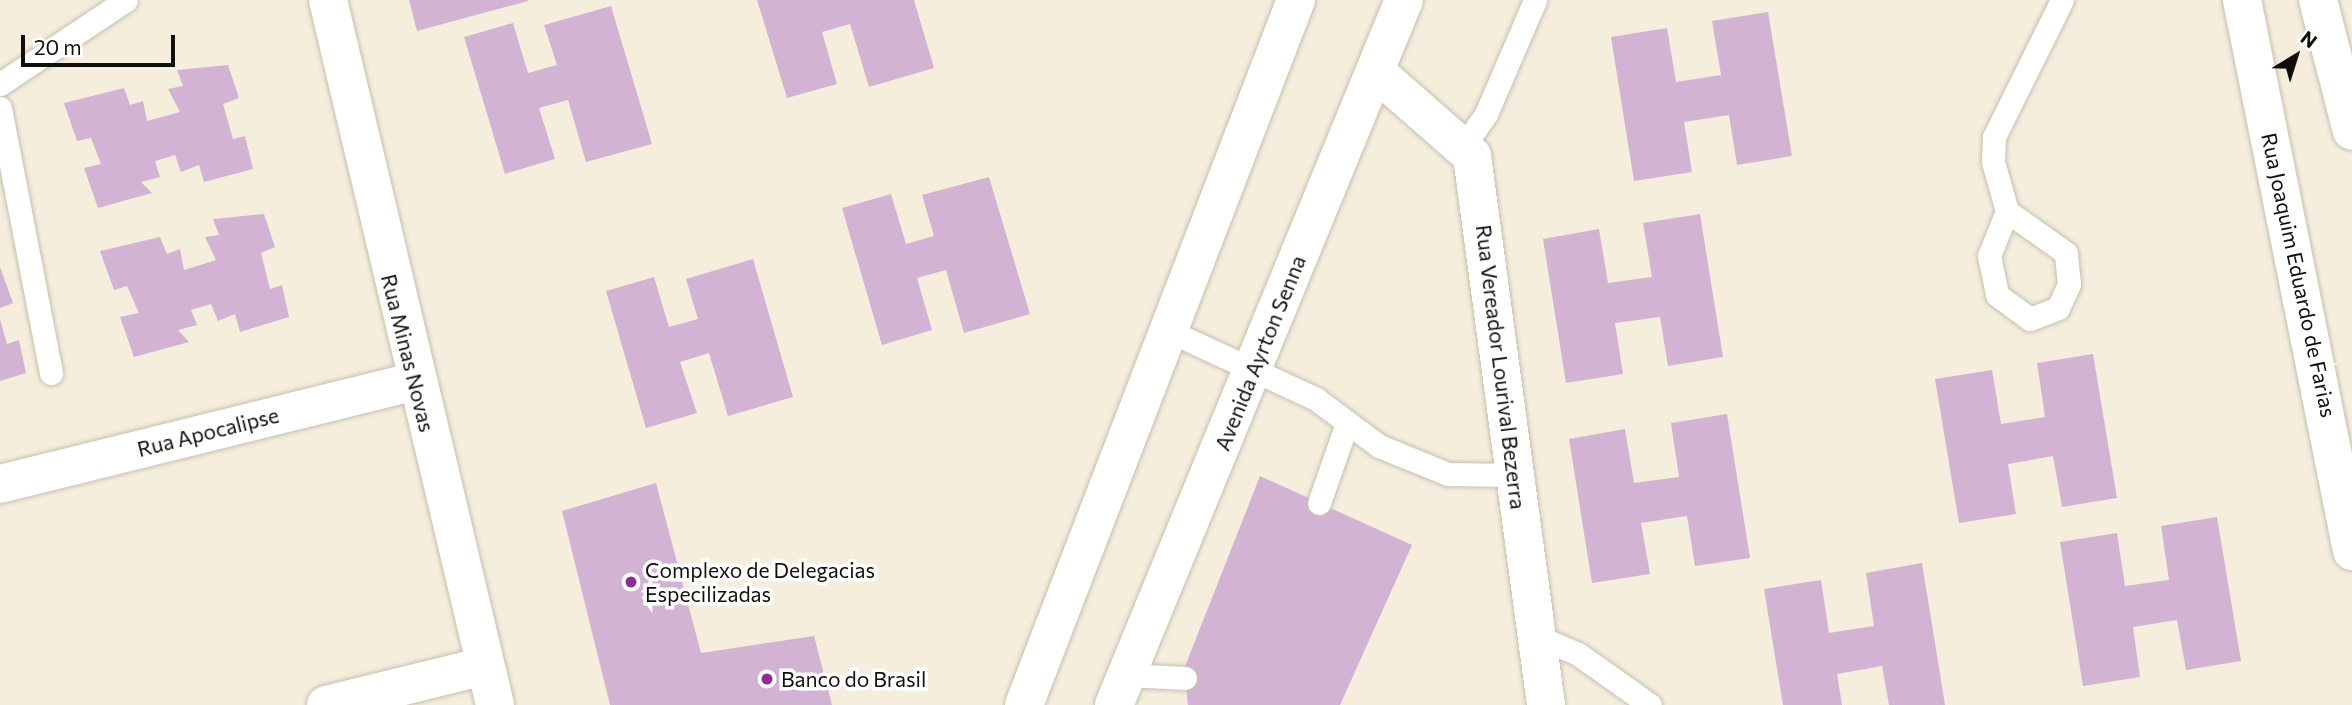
<!DOCTYPE html>
<html>
<head>
<meta charset="utf-8">
<style>
	body { margin:0 }
	#map { position:relative; width:2352px; height:705px; overflow:hidden; background:#f5eedd; font-family:Commissioner,sans-serif }
	div>[style] { position:absolute }
	.building>* { inset:0; background:#d3b3d4 }
	.roads { filter:drop-shadow(0 0 2px #c7c0af) drop-shadow(0 0 2px #c7c0af) }
	.service>* { height:23px; margin:-11.5px; padding:0 11.5px; transform-origin:11.5px; border-radius:11.5px; background:#fff }
	.minor>* { height:38px; margin:-19px; padding:0 19px; transform-origin:19px; border-radius:19px; background:#fff }
	.primary>* { height:38px; margin:-19px; padding:0 19px; transform-origin:19px; border-radius:19px; background:#fff }
	.dots>* { width:19px; height:19px; translate:-50% -50%; box-sizing:border-box; border:4px solid #fff; border-radius:50% }
	span { translate:-50% -50%; white-space:nowrap; text-align:center; line-height:1.15; -webkit-text-stroke:7px #fff; paint-order:stroke }
	.street-label { font-size:21px; color:#110f0a }
	.poi-label { font-size:21px; color:#110f0a }
	.left { translate:0 -50%; text-align:left }
	.north { position:absolute; left:2261px; top:21px; width:70px; height:70px; -webkit-text-stroke:5px #fff; paint-order:stroke; rotate:38deg; font-size:19px; font-weight:700; line-height:28px; text-align:center; color:#110f0a }
	.north::after { content:''; display:block; margin:auto; width:24px; height:32px; background:#110f0a; clip-path:polygon(50% 0,100% 100%,50% 72%,0 100%) }
	.scale { position:absolute; left:21px; top:35px; width:154px; height:32px; box-sizing:border-box; border:4px solid #110f0a; border-top:0; padding-left:9px; font-size:21px; line-height:24px; white-space:nowrap; color:#110f0a; -webkit-text-stroke:5px #fff; paint-order:stroke }
</style>
</head>
<body>
<div id="map">
	<div class="building">
		<div style="clip-path:polygon(409px 0,528px 0,528px 1px,417px 31px)"></div>
		<div style="clip-path:polygon(757px 0,914px 0,934px 68px,869px 87px,850px 24px,822px 32px,837px 84px,787px 98px)"></div>
		<div style="clip-path:polygon(611px 6px,652px 144px,586px 162px,568px 100px,539px 108px,555px 159px,505px 174px,464px 37px,513px 23px,528px 73px,557px 65px,544px 25px)"></div>
		<div style="clip-path:polygon(1768px 12px,1792px 156px,1737px 165px,1729px 115px,1684px 122px,1692px 172px,1634px 181px,1611px 37px,1667px 28px,1676px 82px,1721px 75px,1712px 21px)"></div>
		<div style="clip-path:polygon(228px 65px,239px 98px,223px 104px,233px 139px,245px 136px,253px 169px,204px 182px,199px 165px,181px 172px,175px 155px,155px 161px,160px 177px,141px 182px,152px 193px,98px 208px,84px 168px,101px 164px,91px 138px,77px 141px,64px 103px,124px 88px,130px 105px,143px 101px,147px 121px,180px 112px,168px 89px,183px 86px,177px 70px)"></div>
		<div style="clip-path:polygon(989px 177px,1030px 314px,964px 333px,946px 270px,917px 278px,932px 330px,882px 345px,842px 208px,891px 194px,906px 244px,934px 236px,922px 195px)"></div>
		<div style="clip-path:polygon(264px 214px,275px 247px,261px 253px,270px 289px,282px 285px,289px 317px,240px 332px,235px 314px,218px 321px,211px 304px,191px 310px,197px 325px,178px 330px,189px 342px,134px 357px,120px 317px,139px 313px,127px 286px,114px 290px,100px 251px,160px 237px,167px 254px,180px 249px,184px 270px,216px 260px,205px 237px,219px 235px,213px 219px)"></div>
		<div style="clip-path:polygon(1700px 214px,1723px 357px,1668px 366px,1660px 317px,1615px 323px,1623px 374px,1566px 383px,1543px 239px,1599px 229px,1608px 283px,1652px 277px,1643px 223px)"></div>
		<div style="clip-path:polygon(753px 259px,793px 397px,728px 416px,709px 353px,680px 362px,697px 413px,646px 428px,606px 291px,654px 277px,669px 327px,698px 319px,686px 279px)"></div>
		<div style="clip-path:polygon(0 267px,13px 303px,0 308px)"></div>
		<div style="clip-path:polygon(0 319px,7px 344px,19px 340px,26px 373px,0 381px)"></div>
		<div style="clip-path:polygon(2093px 354px,2117px 498px,2062px 507px,2053px 456px,2008px 464px,2016px 514px,1959px 523px,1935px 379px,1992px 370px,2001px 424px,2045px 417px,2037px 363px)"></div>
		<div style="clip-path:polygon(1727px 414px,1750px 558px,1695px 566px,1687px 516px,1641px 523px,1650px 574px,1592px 583px,1569px 439px,1625px 429px,1634px 483px,1679px 477px,1671px 423px)"></div>
		<div style="clip-path:polygon(1260px 476px,1412px 545px,1340px 705px,1188px 705px,1184px 669px)"></div>
		<div style="clip-path:polygon(656px 483px,701px 653px,814px 636px,832px 705px,610px 705px,562px 511px)"></div>
		<div style="clip-path:polygon(2217px 517px,2241px 661px,2186px 670px,2177px 620px,2133px 627px,2140px 677px,2083px 686px,2060px 542px,2117px 533px,2125px 586px,2169px 580px,2161px 526px)"></div>
		<div style="clip-path:polygon(1922px 563px,1945px 705px,1889px 705px,1882px 666px,1837px 674px,1842px 705px,1783px 705px,1764px 589px,1821px 580px,1829px 633px,1874px 626px,1866px 573px)"></div>
	</div>
	<div class="roads">
		<div class="service">
			<div style="left:0;top:84px;width:151px;rotate:-33.7deg"></div>
			<div style="left:0;top:108px;width:270px;rotate:79.1deg"></div>
			<div style="left:1465px;top:144px;width:37px;rotate:-55deg"></div>
			<div style="left:1486px;top:114px;width:124px;rotate:-66.7deg"></div>
			<div style="left:2007px;top:211px;width:48px;rotate:111.8deg"></div>
			<div style="left:1989px;top:256px;width:40px;rotate:78deg"></div>
			<div style="left:1997px;top:295px;width:41px;rotate:36deg"></div>
			<div style="left:2030px;top:319px;width:30px;rotate:-21deg"></div>
			<div style="left:2058px;top:308px;width:26px;rotate:-65deg"></div>
			<div style="left:2069px;top:284px;width:31px;rotate:-96deg"></div>
			<div style="left:2066px;top:253px;width:72px;rotate:-144.6deg"></div>
			<div style="left:2007px;top:211px;width:51px;rotate:-105.9deg"></div>
			<div style="left:1993px;top:162px;width:25px;rotate:-88deg"></div>
			<div style="left:1994px;top:137px;width:153px;rotate:-63.6deg"></div>
			<div style="left:1169px;top:331px;width:162px;rotate:24.8deg"></div>
			<div style="left:1316px;top:399px;width:79px;rotate:36.7deg"></div>
			<div style="left:1379px;top:446px;width:74px;rotate:22.1deg"></div>
			<div style="left:1448px;top:474px;width:67px;rotate:0.9deg"></div>
			<div style="left:1319px;top:503px;width:82px;rotate:-70.7deg"></div>
			<div style="left:1534px;top:635px;width:48px;rotate:23.4deg"></div>
			<div style="left:1578px;top:654px;width:88px;rotate:35.3deg"></div>
			<div style="left:1127px;top:675px;width:58px;rotate:3deg"></div>
		</div>
		<div class="minor">
			<div style="left:328px;top:0;width:725px;rotate:76.67deg"></div>
			<div style="left:2242px;top:0;width:562px;rotate:78.71deg"></div>
			<div style="left:2318px;top:0;width:135px;rotate:75.5deg"></div>
			<div style="left:1376px;top:72px;width:128px;rotate:41.2deg"></div>
			<div style="left:1472px;top:156px;width:554px;rotate:82.32deg"></div>
			<div style="left:0;top:484px;width:429px;rotate:-13.9deg"></div>
			<div style="left:326px;top:705px;width:164px;rotate:-13.8deg"></div>
		</div>
		<div class="primary">
			<div style="left:1024px;top:705px;width:756px;rotate:-68.9deg"></div>
			<div style="left:1114px;top:705px;width:762px;rotate:-67.64deg"></div>
		</div>
	</div>
	<div class="dots">
		<div style="left:631px;top:582px;background:#8d2c95"></div>
		<div style="left:767px;top:679px;background:#8d2c95"></div>
	</div>
	<div class="street-label">
		<span style="left:2299px;top:275px;rotate:78deg">Rua Joaquim Eduardo de Farias</span>
		<span style="left:408px;top:353px;rotate:76deg">Rua Minas Novas</span>
		<span style="left:1260px;top:353px;rotate:-68deg">Avenida Ayrton Senna</span>
		<span style="left:1501px;top:367px;rotate:83deg">Rua Vereador Lourival Bezerra</span>
		<span style="left:208px;top:432px;rotate:-14deg">Rua Apocalipse</span>
	</div>
	<div class="poi-label">
		<span class="left" style="left:645px;top:582px">Complexo de Delegacias<br>Especilizadas</span>
		<span class="left" style="left:781px;top:679px">Banco do Brasil</span>
	</div>
	<div class="north">N</div>
	<div class="scale">20 m</div>
</div>
</body>
</html>
